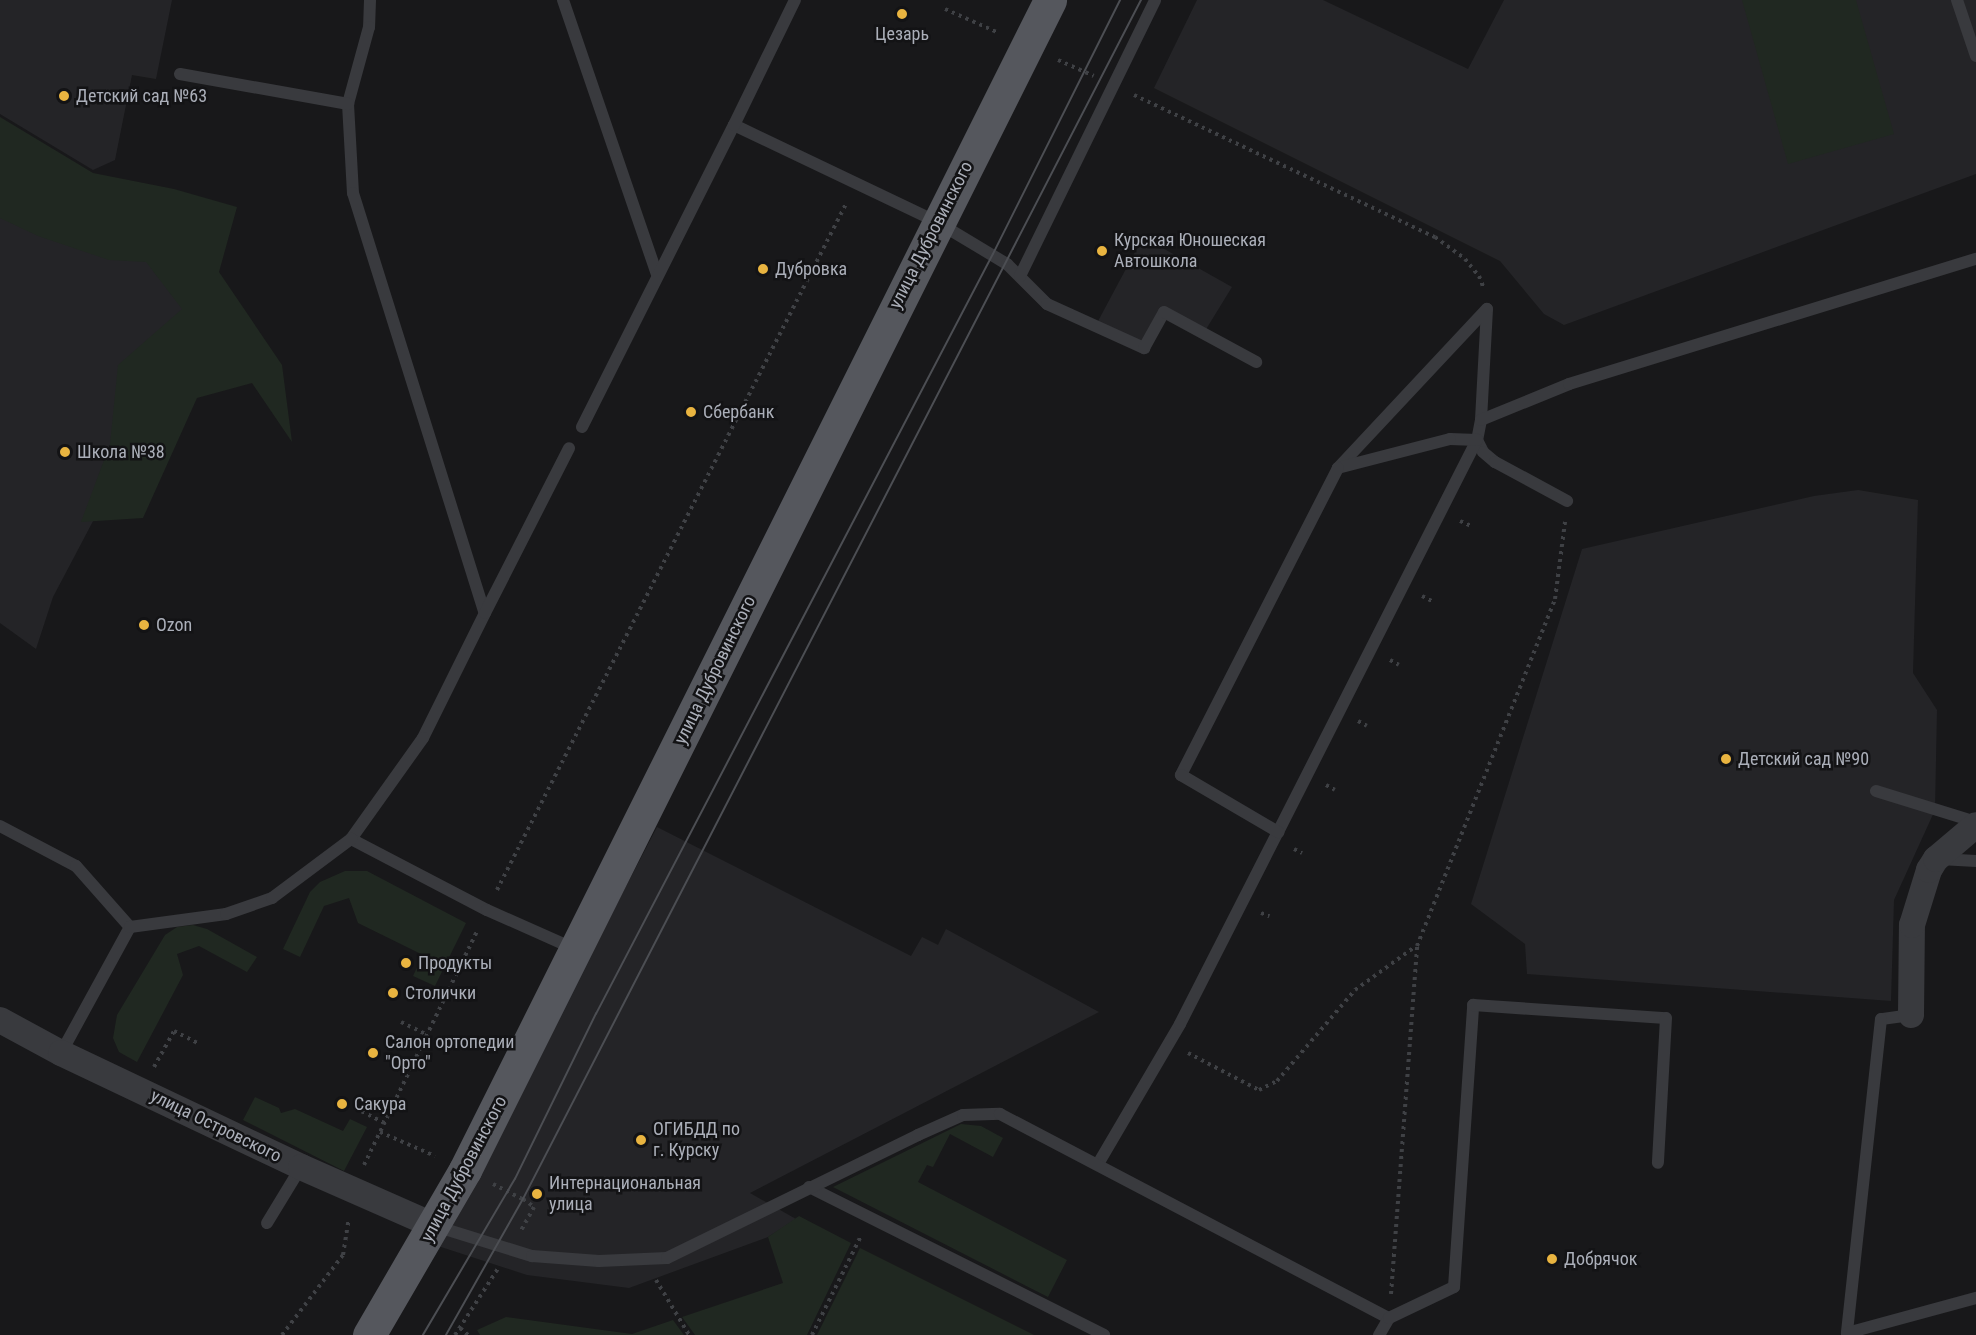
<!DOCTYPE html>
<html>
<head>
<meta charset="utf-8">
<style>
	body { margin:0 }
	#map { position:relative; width:1976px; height:1335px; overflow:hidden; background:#18181a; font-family:"Roboto Condensed",sans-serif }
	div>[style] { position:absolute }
	.built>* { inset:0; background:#242427 }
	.green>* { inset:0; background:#202821 }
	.path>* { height:4px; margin-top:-2px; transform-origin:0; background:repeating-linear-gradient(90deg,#3f4145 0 3px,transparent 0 7.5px) }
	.service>* { height:12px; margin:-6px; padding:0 6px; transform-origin:6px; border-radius:6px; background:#393a3e }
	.minor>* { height:26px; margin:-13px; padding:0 13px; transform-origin:13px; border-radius:13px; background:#393a3e }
	.primary>* { height:33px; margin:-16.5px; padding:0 16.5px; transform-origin:16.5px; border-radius:16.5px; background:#55575d }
	.tram>* { height:1.5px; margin:-0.75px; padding:0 0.75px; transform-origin:0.75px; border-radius:0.75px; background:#4c4e53 }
	.dots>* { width:16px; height:16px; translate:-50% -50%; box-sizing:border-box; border:3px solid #131315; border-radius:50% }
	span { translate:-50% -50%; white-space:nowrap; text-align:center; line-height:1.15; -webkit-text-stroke:5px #131315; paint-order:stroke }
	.poi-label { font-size:18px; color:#abafb9 }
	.left { translate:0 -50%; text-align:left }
	.street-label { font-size:18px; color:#abafb9 }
</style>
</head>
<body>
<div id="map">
	<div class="built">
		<div style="clip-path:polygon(0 0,172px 0,156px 79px,132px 75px,115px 160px,93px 170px,0 114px)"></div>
		<div style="clip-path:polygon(1197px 0,1323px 0,1468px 69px,1504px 0,1976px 0,1976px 174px,1564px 325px,1544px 314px,1500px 261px,1154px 88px)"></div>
		<div style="clip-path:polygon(0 128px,206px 307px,53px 597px,36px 649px,0 623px)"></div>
		<div style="clip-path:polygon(1143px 237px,1232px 287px,1205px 331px,1162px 309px,1144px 343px,1097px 323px)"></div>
		<div style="clip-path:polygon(1858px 490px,1918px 500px,1913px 673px,1937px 710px,1935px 810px,1894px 900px,1891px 1001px,1527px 974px,1525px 944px,1471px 904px,1582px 549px,1814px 496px)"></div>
		<div style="clip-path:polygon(657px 827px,911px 956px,922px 937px,938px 945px,946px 929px,1099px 1012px,750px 1193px,796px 1219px,768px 1237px,629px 1288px,527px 1275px,438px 1246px)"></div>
	</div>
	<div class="green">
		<div style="clip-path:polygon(1742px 0,1856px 0,1894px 134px,1788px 164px)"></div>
		<div style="clip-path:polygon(0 117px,93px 173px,174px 189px,237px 207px,219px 272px,282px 365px,292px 442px,252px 383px,197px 398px,143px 518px,81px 522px,110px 444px,118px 365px,182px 309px,146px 262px,109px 260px,38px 236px,0 218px)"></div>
		<div style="clip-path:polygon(345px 871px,367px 871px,466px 923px,435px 986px,413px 976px,423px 955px,358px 923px,349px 898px,324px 906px,300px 957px,283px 949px,310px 892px,320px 882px)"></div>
		<div style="clip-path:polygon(193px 925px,207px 929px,257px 957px,247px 972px,199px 946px,177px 954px,183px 975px,137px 1062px,119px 1052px,113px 1038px,117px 1015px,165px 935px,177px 927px)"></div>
		<div style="clip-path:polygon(255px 1097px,279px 1108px,281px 1113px,295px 1109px,343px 1131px,350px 1119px,367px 1127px,344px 1171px,243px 1120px)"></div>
		<div style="clip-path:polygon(961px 1124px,981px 1126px,1003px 1138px,993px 1157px,950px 1134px,933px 1167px,927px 1165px,918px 1182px,1067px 1260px,1048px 1297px,833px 1187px)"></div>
		<div style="clip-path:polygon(799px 1216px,851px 1243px,807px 1335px,695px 1335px,682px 1317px,783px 1283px,768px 1237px)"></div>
		<div style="clip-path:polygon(860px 1248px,1034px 1335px,817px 1335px)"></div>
		<div style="clip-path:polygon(506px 1317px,632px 1334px,673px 1320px,684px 1335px,480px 1335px,477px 1330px)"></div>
	</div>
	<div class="path">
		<div style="left:945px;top:9px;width:59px;rotate:24deg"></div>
		<div style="left:1058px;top:60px;width:39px;rotate:24deg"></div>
		<div style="left:1134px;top:95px;width:333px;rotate:25.3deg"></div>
		<div style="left:1435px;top:237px;width:37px;rotate:36deg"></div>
		<div style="left:1465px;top:259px;width:22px;rotate:51deg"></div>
		<div style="left:1479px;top:276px;width:14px;rotate:69deg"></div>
		<div style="left:1460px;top:521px;width:12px;rotate:24deg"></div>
		<div style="left:1422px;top:596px;width:11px;rotate:27deg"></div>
		<div style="left:1390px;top:660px;width:10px;rotate:29deg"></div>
		<div style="left:1358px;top:721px;width:10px;rotate:29deg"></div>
		<div style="left:1326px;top:785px;width:10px;rotate:29deg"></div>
		<div style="left:1294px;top:849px;width:9px;rotate:27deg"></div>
		<div style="left:497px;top:890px;width:770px;rotate:-63.04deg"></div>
		<div style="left:1261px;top:913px;width:9px;rotate:21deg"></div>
		<div style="left:401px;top:1022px;width:28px;rotate:26deg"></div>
		<div style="left:1188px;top:1053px;width:80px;rotate:27.5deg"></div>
		<div style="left:1259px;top:1090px;width:20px;rotate:-27deg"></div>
		<div style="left:1277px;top:1081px;width:120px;rotate:-49.4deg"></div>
		<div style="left:1355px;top:990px;width:75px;rotate:-35.8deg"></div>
		<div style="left:154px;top:1067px;width:41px;rotate:-60.9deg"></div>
		<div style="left:174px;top:1031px;width:27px;rotate:27deg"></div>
		<div style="left:355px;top:1108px;width:33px;rotate:27deg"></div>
		<div style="left:380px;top:1132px;width:60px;rotate:23.6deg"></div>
		<div style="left:364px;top:1165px;width:262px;rotate:-64.2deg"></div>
		<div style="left:493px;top:1184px;width:34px;rotate:27deg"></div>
		<div style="left:523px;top:1199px;width:14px;rotate:36deg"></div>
		<div style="left:534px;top:1207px;width:26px;rotate:119deg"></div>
		<div style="left:656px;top:1280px;width:64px;rotate:59deg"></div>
		<div style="left:1391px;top:1294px;width:349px;rotate:-85.7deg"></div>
		<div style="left:1417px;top:946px;width:373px;rotate:-68.3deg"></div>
		<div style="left:1555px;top:599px;width:78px;rotate:-82.6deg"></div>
		<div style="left:460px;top:1328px;width:11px;rotate:41deg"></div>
		<div style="left:282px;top:1335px;width:101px;rotate:-52.7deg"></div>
		<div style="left:343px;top:1255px;width:37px;rotate:-81deg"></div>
		<div style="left:455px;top:1335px;width:81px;rotate:-57.1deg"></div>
		<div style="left:812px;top:1335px;width:110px;rotate:-63.7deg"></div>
	</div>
	<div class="service">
		<div style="left:370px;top:0;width:27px;rotate:92deg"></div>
		<div style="left:369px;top:27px;width:80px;rotate:105.3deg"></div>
		<div style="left:348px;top:104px;width:89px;rotate:86.8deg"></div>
		<div style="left:353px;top:193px;width:440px;rotate:72.6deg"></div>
		<div style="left:485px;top:613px;width:140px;rotate:116.4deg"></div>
		<div style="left:423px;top:738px;width:124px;rotate:125.5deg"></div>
		<div style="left:351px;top:839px;width:153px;rotate:27.6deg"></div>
		<div style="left:487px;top:910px;width:96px;rotate:23.9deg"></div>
		<div style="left:563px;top:0;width:290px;rotate:71.1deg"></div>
		<div style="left:1957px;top:0;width:59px;rotate:71.3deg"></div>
		<div style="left:180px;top:74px;width:171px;rotate:10.1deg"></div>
		<div style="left:734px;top:125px;width:225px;rotate:25.5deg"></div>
		<div style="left:937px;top:222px;width:82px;rotate:31deg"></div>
		<div style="left:1007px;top:264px;width:57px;rotate:45deg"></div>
		<div style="left:1047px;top:304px;width:107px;rotate:24.4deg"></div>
		<div style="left:1144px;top:348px;width:41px;rotate:-60.9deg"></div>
		<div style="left:1164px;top:312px;width:105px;rotate:28.5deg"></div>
		<div style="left:1020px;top:276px;width:307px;rotate:-63.9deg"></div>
		<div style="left:1487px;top:309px;width:111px;rotate:93.1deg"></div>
		<div style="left:1481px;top:420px;width:20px;rotate:101deg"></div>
		<div style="left:1477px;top:440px;width:13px;rotate:63deg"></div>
		<div style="left:1483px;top:452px;width:16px;rotate:40deg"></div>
		<div style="left:1495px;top:462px;width:82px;rotate:28.4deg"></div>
		<div style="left:1481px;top:420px;width:95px;rotate:-22.2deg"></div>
		<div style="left:1569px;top:384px;width:426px;rotate:-17.1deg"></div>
		<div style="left:582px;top:427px;width:338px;rotate:-63.3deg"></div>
		<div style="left:734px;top:125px;width:139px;rotate:-64deg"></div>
		<div style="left:1338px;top:468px;width:218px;rotate:-46.9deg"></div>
		<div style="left:485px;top:613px;width:185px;rotate:-63deg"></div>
		<div style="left:1876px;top:791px;width:105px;rotate:17.2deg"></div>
		<div style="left:0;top:826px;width:86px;rotate:27.8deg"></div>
		<div style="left:76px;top:866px;width:81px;rotate:48.5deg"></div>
		<div style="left:1940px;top:859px;width:36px;rotate:3deg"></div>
		<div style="left:1911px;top:1015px;width:30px;rotate:172deg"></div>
		<div style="left:1881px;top:1019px;width:316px;rotate:96.2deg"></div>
		<div style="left:1847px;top:1333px;width:134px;rotate:-15.2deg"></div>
		<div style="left:61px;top:1053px;width:144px;rotate:-61.3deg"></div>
		<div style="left:130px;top:927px;width:97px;rotate:-7.7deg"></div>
		<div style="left:226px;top:914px;width:49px;rotate:-19.2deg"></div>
		<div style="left:272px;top:898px;width:99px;rotate:-36.8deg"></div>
		<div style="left:1098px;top:1164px;width:162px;rotate:-59.6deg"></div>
		<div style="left:1180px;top:1024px;width:216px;rotate:-63deg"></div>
		<div style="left:1278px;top:832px;width:440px;rotate:-63.1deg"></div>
		<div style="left:1477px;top:440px;width:27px;rotate:-178deg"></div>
		<div style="left:1450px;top:439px;width:116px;rotate:165.5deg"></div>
		<div style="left:1338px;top:468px;width:345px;rotate:117.1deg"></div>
		<div style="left:1181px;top:775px;width:113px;rotate:30.4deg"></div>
		<div style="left:809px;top:1187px;width:330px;rotate:26.6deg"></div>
		<div style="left:267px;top:1223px;width:66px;rotate:-58.7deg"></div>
		<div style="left:435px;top:1226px;width:102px;rotate:17.2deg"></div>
		<div style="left:532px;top:1256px;width:67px;rotate:4.3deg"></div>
		<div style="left:599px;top:1261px;width:68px;rotate:-2.5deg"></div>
		<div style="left:667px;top:1258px;width:280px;rotate:-26.1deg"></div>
		<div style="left:918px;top:1135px;width:49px;rotate:-24deg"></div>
		<div style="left:963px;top:1115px;width:37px;rotate:-2deg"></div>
		<div style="left:1000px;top:1114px;width:439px;rotate:27.7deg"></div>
		<div style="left:1389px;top:1318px;width:20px;rotate:120deg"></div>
		<div style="left:1389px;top:1318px;width:72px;rotate:-25.5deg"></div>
		<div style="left:1454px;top:1287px;width:283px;rotate:-86.1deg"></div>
		<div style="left:1473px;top:1005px;width:193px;rotate:3.9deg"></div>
		<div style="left:1666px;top:1018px;width:145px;rotate:93.2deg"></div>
	</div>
	<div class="minor">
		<div style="left:1911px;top:1015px;width:90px;rotate:-89.4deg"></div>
		<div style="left:1912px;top:925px;width:58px;rotate:-72.8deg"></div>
		<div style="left:1929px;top:870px;width:13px;rotate:-58deg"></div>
		<div style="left:1936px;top:859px;width:52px;rotate:-40.4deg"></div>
		<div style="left:0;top:1020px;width:69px;rotate:28.4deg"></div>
		<div style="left:61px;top:1053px;width:266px;rotate:25.4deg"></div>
		<div style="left:301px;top:1167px;width:146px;rotate:23.8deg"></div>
	</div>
	<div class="primary">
		<div style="left:369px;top:1335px;width:191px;rotate:-59.8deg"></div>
		<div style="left:465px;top:1170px;width:1308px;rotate:-63.43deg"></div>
	</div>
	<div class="tram">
		<div style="left:423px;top:1335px;width:181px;rotate:-59.5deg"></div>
		<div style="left:515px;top:1179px;width:184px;rotate:-63.9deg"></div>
		<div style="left:596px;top:1014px;width:857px;rotate:-62.42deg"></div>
		<div style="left:993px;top:254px;width:284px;rotate:-63.4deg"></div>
		<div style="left:446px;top:1335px;width:156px;rotate:-60.5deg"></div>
		<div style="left:523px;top:1199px;width:1349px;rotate:-62.73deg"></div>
	</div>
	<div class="dots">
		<div style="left:902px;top:14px;background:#e9b440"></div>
		<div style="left:64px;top:96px;background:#e9b440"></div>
		<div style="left:1102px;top:251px;background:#e9b440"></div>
		<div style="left:763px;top:269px;background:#e9b440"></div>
		<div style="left:691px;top:412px;background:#e9b440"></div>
		<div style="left:65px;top:452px;background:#e9b440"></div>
		<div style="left:144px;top:625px;background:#e9b440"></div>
		<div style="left:1726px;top:759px;background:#e9b440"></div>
		<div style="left:406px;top:963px;background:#e9b440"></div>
		<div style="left:393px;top:993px;background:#e9b440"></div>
		<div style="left:373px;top:1053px;background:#e9b440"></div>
		<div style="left:342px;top:1104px;background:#e9b440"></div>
		<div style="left:641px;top:1140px;background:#e9b440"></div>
		<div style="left:537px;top:1194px;background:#e9b440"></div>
		<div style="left:1552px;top:1259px;background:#e9b440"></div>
	</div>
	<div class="poi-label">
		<span style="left:902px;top:34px">Цезарь</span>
		<span class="left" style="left:76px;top:96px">Детский сад №63</span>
		<span class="left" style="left:1114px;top:251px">Курская Юношеская<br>Автошкола</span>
		<span class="left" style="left:775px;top:269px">Дубровка</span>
		<span class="left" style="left:703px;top:412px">Сбербанк</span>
		<span class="left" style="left:77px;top:452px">Школа №38</span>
		<span class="left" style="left:156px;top:625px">Ozon</span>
		<span class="left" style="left:1738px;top:759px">Детский сад №90</span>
		<span class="left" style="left:418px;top:963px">Продукты</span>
		<span class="left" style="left:405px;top:993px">Столички</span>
		<span class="left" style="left:385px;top:1053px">Салон ортопедии<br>"Орто"</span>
		<span class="left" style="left:354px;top:1104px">Сакура</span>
		<span class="left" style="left:653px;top:1140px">ОГИБДД по<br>г. Курску</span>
		<span class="left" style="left:549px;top:1194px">Интернациональная<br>улица</span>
		<span class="left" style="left:1564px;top:1259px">Добрячок</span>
	</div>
	<div class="street-label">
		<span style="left:931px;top:235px;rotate:-63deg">улица Дубровинского</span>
		<span style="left:715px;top:670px;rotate:-64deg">улица Дубровинского</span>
		<span style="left:216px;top:1126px;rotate:26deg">улица Островского</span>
		<span style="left:464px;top:1169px;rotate:-62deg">улица Дубровинского</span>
	</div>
</div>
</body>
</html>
